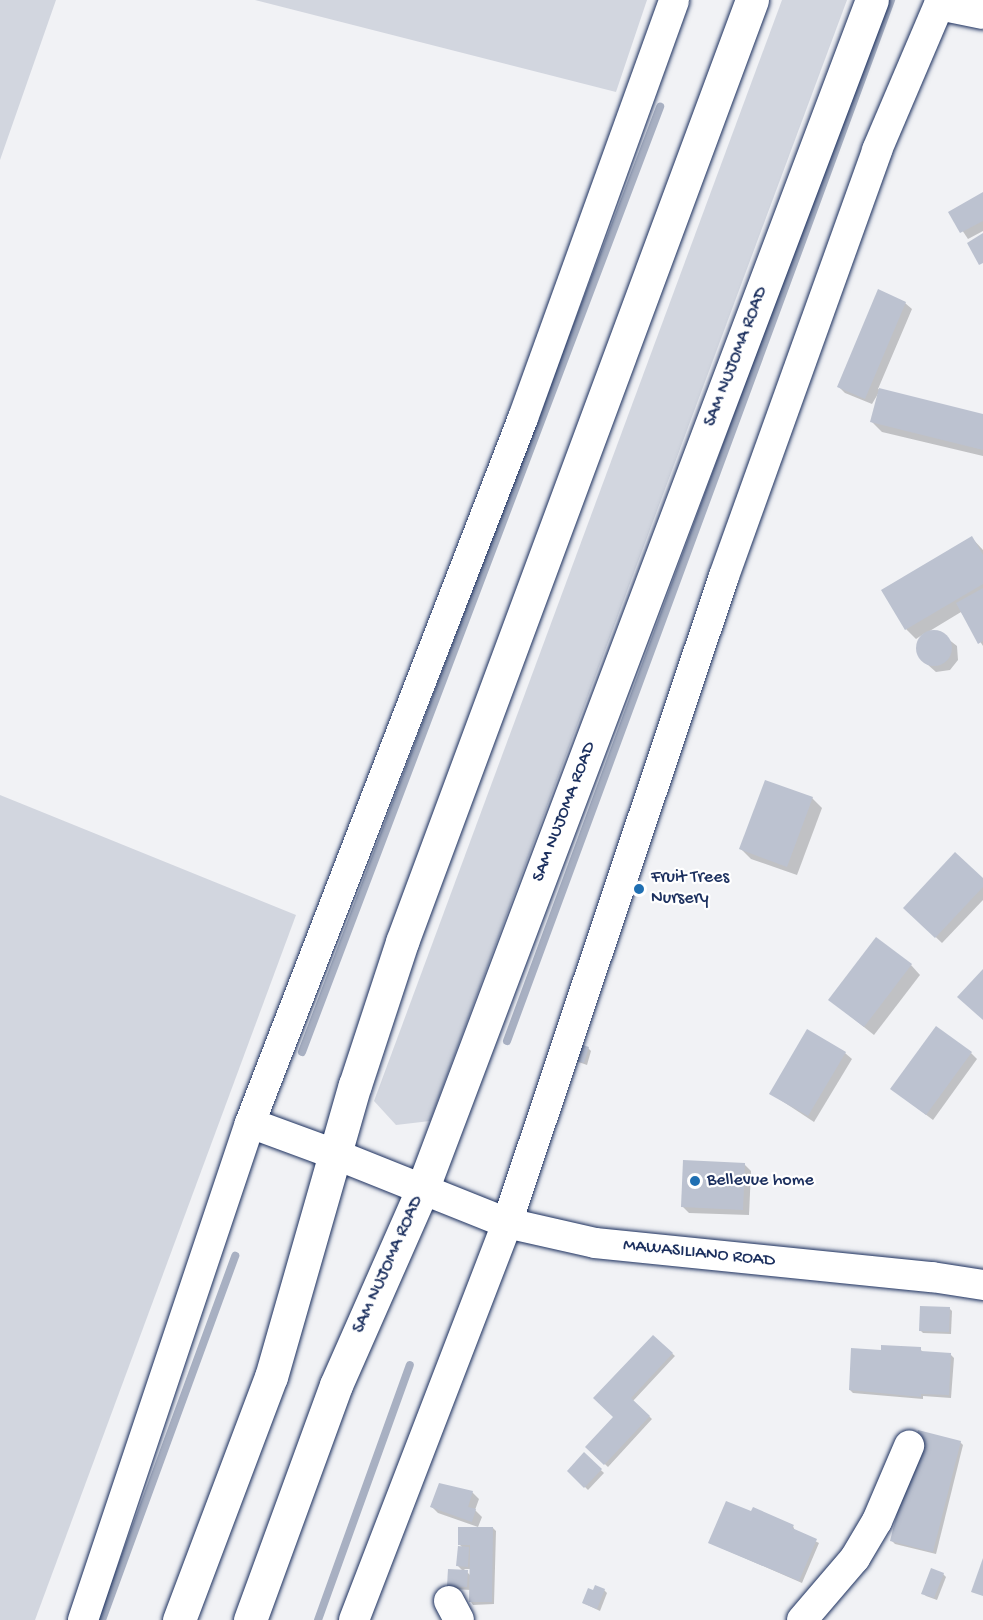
<!DOCTYPE html>
<html>
<head>
<meta charset="utf-8">
<style>
	body { margin:0 }
	#map { position:relative; width:983px; height:1620px; overflow:hidden; background:#f1f2f5; font-family:"Gochi Hand",sans-serif }
	div>[style] { position:absolute }
	.green>* { inset:0; background:#d2d6df }
	.shadow>* { inset:0; background:#0003 }
	.stream>* { height:8px; margin:-4px; padding:0 4px; transform-origin:4px; border-radius:4px; background:#a8b0c2 }
	.building>* { inset:0; background:#bcc2d0 }
	.round { border-radius:50% }
	.roads { filter:drop-shadow(0 0 2px #1b2f5e) drop-shadow(0 0 2px #1b2f5e) }
	.minor>* { height:30px; margin:-15px; padding:0 15px; transform-origin:15px; border-radius:15px; background:#fff }
	.major>* { height:33px; margin:-16.5px; padding:0 16.5px; transform-origin:16.5px; border-radius:16.5px; background:#fff }
	.dots>* { width:16px; height:16px; translate:-50% -50%; box-sizing:border-box; border:3px solid #fff; border-radius:50% }
	span { translate:-50% -50%; white-space:nowrap; text-align:center; line-height:1.15; -webkit-text-stroke:4.5px #fff; paint-order:stroke }
	.street-label { font-size:18px; color:#1b2f5e }
	.poi-label { font-size:18px; color:#1b2f5e }
	.left { translate:0 -50%; text-align:left }
</style>
</head>
<body>
<div id="map">
	<div class="green">
		<div style="clip-path:polygon(0 0,56px 0,0 160px)"></div>
		<div style="clip-path:polygon(255px 0,647px 0,616px 92px)"></div>
		<div style="clip-path:polygon(782px 0,847px 0,430px 1121px,396px 1125px,374px 1101px)"></div>
		<div style="clip-path:polygon(0 795px,296px 915px,35px 1620px,0 1620px)"></div>
	</div>
	<div class="shadow">
		<div style="clip-path:polygon(983px 194px,983px 231px,968px 239px,950px 212px)"></div>
		<div style="clip-path:polygon(905px 303px,912px 309px,878px 389px,983px 415px,983px 456px,882px 432px,872px 422px,879px 392px,872px 404px,845px 393px,839px 387px)"></div>
		<div style="clip-path:polygon(972px 538px,983px 550px,983px 646px,961px 612px,928px 632px,938px 631px,957px 646px,958px 660px,950px 670px,936px 672px,919px 657px,918px 643px,925px 633px,916px 639px,906px 629px)"></div>
		<div style="clip-path:polygon(812px 798px,822px 808px,797px 875px,751px 859px,741px 849px)"></div>
		<div style="clip-path:polygon(983px 880px,983px 900px,942px 943px,905px 908px)"></div>
		<div style="clip-path:polygon(911px 965px,920px 975px,874px 1035px,830px 1000px)"></div>
		<div style="clip-path:polygon(588px 1048px,591px 1051px,587px 1065px,570px 1059px)"></div>
		<div style="clip-path:polygon(845px 1053px,852px 1059px,814px 1122px,770px 1093px)"></div>
		<div style="clip-path:polygon(971px 1053px,977px 1059px,933px 1120px,892px 1089px)"></div>
		<div style="clip-path:polygon(744px 1164px,751px 1171px,749px 1215px,689px 1213px,682px 1206px)"></div>
		<div style="clip-path:polygon(949px 1308px,952px 1311px,951px 1334px,923px 1333px,920px 1330px)"></div>
		<div style="clip-path:polygon(653px 1337px,675px 1356px,633px 1401px,652px 1419px,608px 1467px,587px 1447px,615px 1417px)"></div>
		<div style="clip-path:polygon(920px 1349px,923px 1352px,951px 1355px,954px 1358px,951px 1398px,923px 1396px,923px 1399px,853px 1393px,850px 1390px,882px 1351px)"></div>
		<div style="clip-path:polygon(960px 1442px,963px 1445px,936px 1554px,895px 1544px,892px 1541px)"></div>
		<div style="clip-path:polygon(584px 1454px,604px 1473px,588px 1490px,569px 1471px)"></div>
		<div style="clip-path:polygon(472px 1492px,479px 1499px,475px 1510px,482px 1517px,478px 1527px,438px 1513px,432px 1507px)"></div>
		<div style="clip-path:polygon(793px 1526px,795px 1531px,819px 1543px,802px 1583px,710px 1543px)"></div>
		<div style="clip-path:polygon(evenodd,493px 1528px,496px 1531px,494px 1604px,473px 1605px,471px 1602px,471px 1590px,452px 1589px,449px 1586px,464px 1572px,458px 1566px,463px 1548px,459px 1544px,493px 1528px,464px 1569px,471px 1569px,471px 1576px,464px 1569px)"></div>
		<div style="clip-path:polygon(943px 1574px,946px 1577px,937px 1600px,926px 1596px,923px 1593px)"></div>
		<div style="clip-path:polygon(604px 1590px,607px 1593px,600px 1611px,583px 1603px,594px 1592px)"></div>
	</div>
	<div class="stream">
		<div style="left:507px;top:1041px;width:1110px;rotate:-69.75deg"></div>
		<div style="left:302px;top:1052px;width:1011px;rotate:-69.25deg"></div>
		<div style="left:102px;top:1620px;width:388px;rotate:-69.9deg"></div>
		<div style="left:318px;top:1620px;width:271px;rotate:-70.2deg"></div>
	</div>
	<div class="building">
		<div style="clip-path:polygon(983px 192px,983px 221px,960px 233px,948px 212px)"></div>
		<div style="clip-path:polygon(983px 233px,983px 263px,979px 265px,967px 243px)"></div>
		<div style="clip-path:polygon(878px 289px,906px 302px,865px 399px,837px 387px)"></div>
		<div style="clip-path:polygon(879px 388px,983px 414px,983px 450px,870px 422px)"></div>
		<div style="clip-path:polygon(972px 536px,983px 555px,983px 584px,905px 630px,881px 590px)"></div>
		<div style="clip-path:polygon(983px 588px,983px 641px,978px 644px,956px 603px)"></div>
		<div class="round" style="left:916px;top:630px;width:36px;height:36px"></div>
		<div style="clip-path:polygon(765px 780px,813px 797px,787px 867px,739px 849px)"></div>
		<div style="clip-path:polygon(955px 852px,983px 878px,983px 887px,935px 938px,903px 908px)"></div>
		<div style="clip-path:polygon(876px 937px,912px 964px,864px 1027px,828px 1000px)"></div>
		<div style="clip-path:polygon(983px 969px,983px 1020px,957px 997px)"></div>
		<div style="clip-path:polygon(936px 1026px,972px 1052px,926px 1115px,890px 1089px)"></div>
		<div style="clip-path:polygon(807px 1029px,846px 1052px,808px 1116px,769px 1094px)"></div>
		<div style="clip-path:polygon(570px 1041px,589px 1047px,584px 1063px,565px 1057px)"></div>
		<div style="clip-path:polygon(683px 1160px,745px 1163px,743px 1210px,681px 1207px)"></div>
		<div style="clip-path:polygon(920px 1306px,950px 1307px,949px 1332px,919px 1331px)"></div>
		<div style="clip-path:polygon(653px 1335px,673px 1353px,631px 1398px,650px 1416px,604px 1465px,585px 1447px,613px 1417px,593px 1398px)"></div>
		<div style="clip-path:polygon(881px 1345px,921px 1347px,921px 1351px,951px 1353px,949px 1395px,921px 1394px,921px 1397px,849px 1390px,851px 1348px,881px 1350px)"></div>
		<div style="clip-path:polygon(918px 1430px,961px 1441px,933px 1552px,890px 1541px)"></div>
		<div style="clip-path:polygon(584px 1452px,602px 1469px,584px 1488px,567px 1471px)"></div>
		<div style="clip-path:polygon(439px 1483px,473px 1491px,468px 1507px,476px 1509px,472px 1522px,430px 1507px)"></div>
		<div style="clip-path:polygon(726px 1501px,751px 1511px,753px 1507px,794px 1525px,792px 1528px,817px 1539px,799px 1581px,708px 1543px)"></div>
		<div style="clip-path:polygon(458px 1527px,493px 1527px,492px 1602px,469px 1602px,470px 1545px,458px 1545px)"></div>
		<div style="clip-path:polygon(458px 1546px,469px 1547px,468px 1567px,456px 1566px)"></div>
		<div style="clip-path:polygon(983px 1558px,983px 1596px,971px 1592px)"></div>
		<div style="clip-path:polygon(931px 1568px,944px 1573px,934px 1598px,921px 1594px)"></div>
		<div style="clip-path:polygon(448px 1569px,468px 1570px,467px 1587px,447px 1586px)"></div>
		<div style="clip-path:polygon(595px 1585px,605px 1589px,597px 1609px,582px 1603px,588px 1588px,593px 1590px)"></div>
	</div>
	<div class="roads">
		<div class="minor">
			<div style="left:939px;top:5px;width:45px;rotate:11.6deg"></div>
			<div style="left:250px;top:1123px;width:93px;rotate:20.2deg"></div>
			<div style="left:337px;top:1155px;width:183px;rotate:21.8deg"></div>
			<div style="left:507px;top:1223px;width:90px;rotate:12.8deg"></div>
			<div style="left:595px;top:1243px;width:339px;rotate:5.8deg"></div>
			<div style="left:932px;top:1277px;width:52px;rotate:8.9deg"></div>
			<div style="left:449px;top:1601px;width:21px;rotate:62deg"></div>
			<div style="left:83px;top:1620px;width:524px;rotate:-71.43deg"></div>
			<div style="left:250px;top:1123px;width:756px;rotate:-68.83deg"></div>
			<div style="left:523px;top:418px;width:444px;rotate:-70.1deg"></div>
			<div style="left:354px;top:1620px;width:425px;rotate:-68.9deg"></div>
			<div style="left:507px;top:1223px;width:682px;rotate:-71.46deg"></div>
			<div style="left:724px;top:576px;width:453px;rotate:-70.2deg"></div>
			<div style="left:877px;top:150px;width:163px;rotate:-66.9deg"></div>
			<div style="left:802px;top:1620px;width:82px;rotate:-49.5deg"></div>
			<div style="left:855px;top:1558px;width:43px;rotate:-59.3deg"></div>
			<div style="left:877px;top:1521px;width:82px;rotate:-66.9deg"></div>
		</div>
		<div class="major">
			<div style="left:179px;top:1620px;width:260px;rotate:-69.3deg"></div>
			<div style="left:271px;top:1377px;width:304px;rotate:-74deg"></div>
			<div style="left:355px;top:1085px;width:151px;rotate:-71.8deg"></div>
			<div style="left:402px;top:942px;width:1005px;rotate:-69.62deg"></div>
			<div style="left:250px;top:1620px;width:250px;rotate:-69.9deg"></div>
			<div style="left:336px;top:1385px;width:213px;rotate:-66.2deg"></div>
			<div style="left:422px;top:1190px;width:1272px;rotate:-69.29deg"></div>
		</div>
	</div>
	<div class="dots">
		<div style="left:639px;top:889px;background:#1f6fb2"></div>
		<div style="left:695px;top:1181px;background:#1f6fb2"></div>
	</div>
	<div class="street-label">
		<span style="left:737px;top:357px;rotate:-69deg">SAM NUJOMA ROAD</span>
		<span style="left:565px;top:812px;rotate:-69deg">SAM NUJOMA ROAD</span>
		<span style="left:699px;top:1254px;rotate:6deg">MAWASILIANO ROAD</span>
		<span style="left:389px;top:1265px;rotate:-66deg">SAM NUJOMA ROAD</span>
	</div>
	<div class="poi-label">
		<span class="left" style="left:651px;top:889px">Fruit Trees<br>Nursery</span>
		<span class="left" style="left:707px;top:1181px">Bellevue home</span>
	</div>
</div>
</body>
</html>
